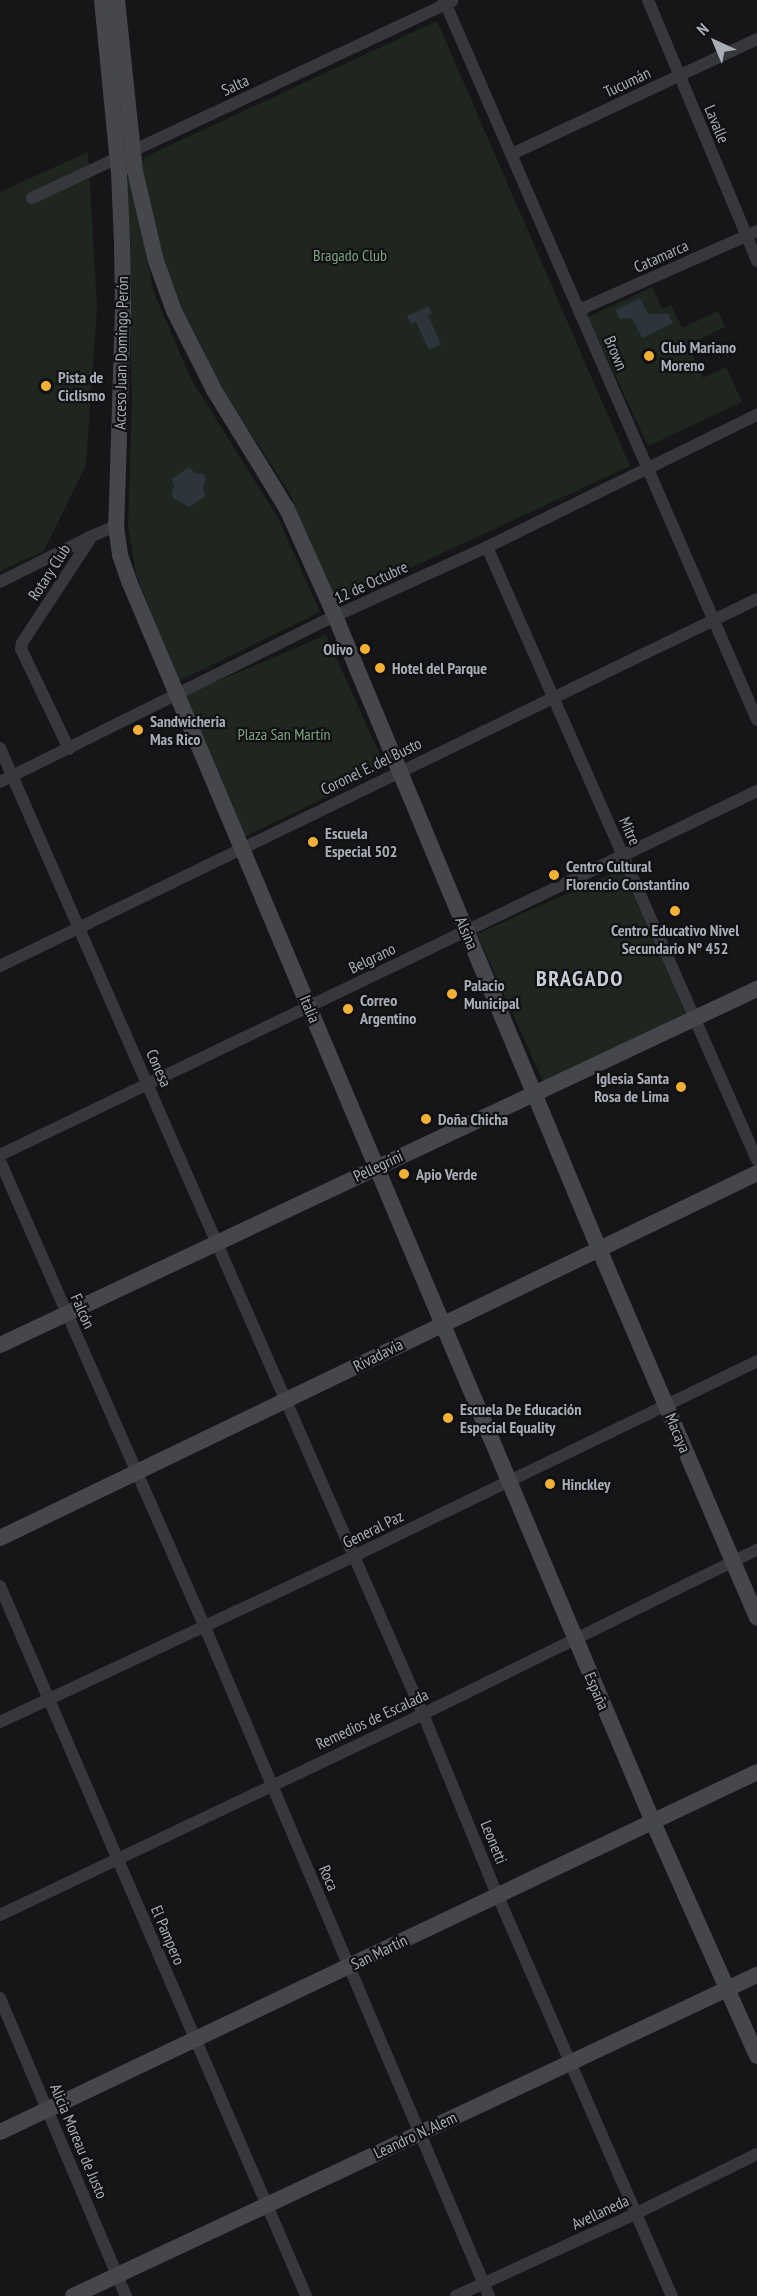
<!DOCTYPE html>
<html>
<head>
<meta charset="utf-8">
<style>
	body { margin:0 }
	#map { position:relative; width:757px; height:2296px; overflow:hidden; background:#161618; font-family:"PT Sans Narrow",sans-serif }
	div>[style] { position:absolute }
	.green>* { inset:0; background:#1e261f }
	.water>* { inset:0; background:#2c353c }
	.street>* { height:12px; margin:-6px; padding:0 6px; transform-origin:6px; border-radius:6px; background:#37383d }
	.secondary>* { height:16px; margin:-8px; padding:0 8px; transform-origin:8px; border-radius:8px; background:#45474d }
	.dots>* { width:16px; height:16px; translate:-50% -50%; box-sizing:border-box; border:3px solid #111113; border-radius:50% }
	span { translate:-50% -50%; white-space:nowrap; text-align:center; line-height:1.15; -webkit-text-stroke:4.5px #111113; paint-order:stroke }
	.street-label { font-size:16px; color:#a8adb8 }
	.park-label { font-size:16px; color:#7fa381 }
	.poi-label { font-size:16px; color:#a8adb8; font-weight:700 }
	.left { translate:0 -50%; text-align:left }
	.right { translate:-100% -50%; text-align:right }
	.district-label { font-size:22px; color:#c9ccd4; font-weight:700; letter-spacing:1.5px }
	.north { position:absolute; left:685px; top:12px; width:60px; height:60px; -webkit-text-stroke:4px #111113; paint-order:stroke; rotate:316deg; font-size:16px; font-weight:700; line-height:24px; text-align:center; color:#a8adb8 }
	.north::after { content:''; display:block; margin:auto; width:21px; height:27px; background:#a8adb8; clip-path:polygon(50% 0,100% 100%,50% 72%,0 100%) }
</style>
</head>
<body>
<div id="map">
	<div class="green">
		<div style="clip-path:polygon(437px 21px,630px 466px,341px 600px,330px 595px,289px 492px,221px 387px,166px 278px,139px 170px,145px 157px)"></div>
		<div style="clip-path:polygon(88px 152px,97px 307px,86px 465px,44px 551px,0 571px,0 192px)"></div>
		<div style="clip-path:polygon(126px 178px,132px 181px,153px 290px,191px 379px,278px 518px,320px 612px,179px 681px,136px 574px,128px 526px,132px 400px)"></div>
		<div style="clip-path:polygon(652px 287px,662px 309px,671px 305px,682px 328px,718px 311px,725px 327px,688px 345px,703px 378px,726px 367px,742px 402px,648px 446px,588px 317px)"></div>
		<div style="clip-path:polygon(326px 635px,386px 768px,242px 838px,183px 696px)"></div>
		<div style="clip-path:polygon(622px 869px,687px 1017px,543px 1081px,477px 934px)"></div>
	</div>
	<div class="water">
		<div style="clip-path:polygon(640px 298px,648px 314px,668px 314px,673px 323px,642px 338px,632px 318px,620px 319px,615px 310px)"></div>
		<div style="clip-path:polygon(429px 306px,432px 314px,428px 316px,441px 344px,429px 350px,416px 322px,411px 324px,407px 316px)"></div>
		<div style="clip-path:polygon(189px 467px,196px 474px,204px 474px,206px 480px,203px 487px,205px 496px,189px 507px,173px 498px,172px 493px,174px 487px,172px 479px)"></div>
	</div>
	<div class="street">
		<div style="left:444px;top:0;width:785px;rotate:66.5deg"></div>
		<div style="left:648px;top:0;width:283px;rotate:67.3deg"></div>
		<div style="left:512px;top:154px;width:271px;rotate:-25.1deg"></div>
		<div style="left:32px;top:198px;width:464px;rotate:-25.1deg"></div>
		<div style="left:579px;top:310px;width:195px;rotate:-23.9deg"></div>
		<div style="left:487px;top:547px;width:670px;rotate:66.23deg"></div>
		<div style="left:0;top:582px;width:103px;rotate:-26.6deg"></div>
		<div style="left:0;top:748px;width:1055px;rotate:66.35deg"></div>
		<div style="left:423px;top:1714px;width:195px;rotate:67.7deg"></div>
		<div style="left:497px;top:1894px;width:438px;rotate:66.5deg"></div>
		<div style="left:69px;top:749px;width:111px;rotate:-115.6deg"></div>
		<div style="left:21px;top:649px;width:6px;rotate:-81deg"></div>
		<div style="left:22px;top:643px;width:128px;rotate:-56.8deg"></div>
		<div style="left:92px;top:536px;width:26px;rotate:-23deg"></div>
		<div style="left:0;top:782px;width:374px;rotate:-26.4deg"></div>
		<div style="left:335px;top:616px;width:167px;rotate:-24.4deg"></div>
		<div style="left:487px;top:547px;width:301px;rotate:-26.1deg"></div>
		<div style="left:0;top:966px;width:841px;rotate:-25.86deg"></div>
		<div style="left:0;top:1155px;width:840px;rotate:-25.68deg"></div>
		<div style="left:0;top:1161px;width:507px;rotate:66.27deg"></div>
		<div style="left:204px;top:1625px;width:729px;rotate:66.99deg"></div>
		<div style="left:0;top:1586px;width:773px;rotate:66.68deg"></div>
		<div style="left:0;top:1722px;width:389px;rotate:-25.1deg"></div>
		<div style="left:352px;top:1557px;width:450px;rotate:-25.8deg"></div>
		<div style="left:0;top:1915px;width:468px;rotate:-25.4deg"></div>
		<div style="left:423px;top:1714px;width:372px;rotate:-26.2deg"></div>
		<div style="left:0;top:1998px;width:324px;rotate:67.1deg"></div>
		<div style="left:456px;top:2296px;width:197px;rotate:-24.6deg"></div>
		<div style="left:635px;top:2214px;width:136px;rotate:-26.2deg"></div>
	</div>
	<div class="secondary">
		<div style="left:102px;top:0;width:174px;rotate:84.4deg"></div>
		<div style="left:119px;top:173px;width:69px;rotate:87.5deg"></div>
		<div style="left:122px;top:242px;width:67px;rotate:89.1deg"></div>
		<div style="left:123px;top:309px;width:217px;rotate:91.8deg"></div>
		<div style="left:116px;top:526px;width:29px;rotate:82deg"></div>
		<div style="left:120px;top:555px;width:28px;rotate:71deg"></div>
		<div style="left:129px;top:581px;width:1345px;rotate:67.11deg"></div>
		<div style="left:652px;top:1820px;width:258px;rotate:66deg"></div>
		<div style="left:117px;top:0;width:172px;rotate:84deg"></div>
		<div style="left:135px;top:171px;width:92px;rotate:76.9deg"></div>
		<div style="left:156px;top:261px;width:53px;rotate:70.2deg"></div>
		<div style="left:174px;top:311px;width:89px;rotate:63.1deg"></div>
		<div style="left:214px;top:390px;width:140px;rotate:58.5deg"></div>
		<div style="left:287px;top:509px;width:117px;rotate:65.8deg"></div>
		<div style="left:335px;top:616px;width:686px;rotate:67.36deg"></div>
		<div style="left:599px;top:1249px;width:401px;rotate:66.8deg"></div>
		<div style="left:0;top:1345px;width:837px;rotate:-25.19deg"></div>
		<div style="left:0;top:1538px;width:840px;rotate:-25.74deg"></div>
		<div style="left:0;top:2132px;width:838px;rotate:-25.43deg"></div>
		<div style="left:73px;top:2296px;width:756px;rotate:-25.14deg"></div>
	</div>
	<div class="dots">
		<div style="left:649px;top:356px;background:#f2b134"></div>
		<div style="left:46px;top:386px;background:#f2b134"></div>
		<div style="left:365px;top:649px;background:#f2b134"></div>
		<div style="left:380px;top:668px;background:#f2b134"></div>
		<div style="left:138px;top:730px;background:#f2b134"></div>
		<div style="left:313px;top:842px;background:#f2b134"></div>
		<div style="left:554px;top:875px;background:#f2b134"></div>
		<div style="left:675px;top:911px;background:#f2b134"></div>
		<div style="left:452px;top:994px;background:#f2b134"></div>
		<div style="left:348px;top:1009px;background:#f2b134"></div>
		<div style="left:681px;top:1087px;background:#f2b134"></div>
		<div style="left:426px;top:1119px;background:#f2b134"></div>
		<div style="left:404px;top:1174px;background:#f2b134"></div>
		<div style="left:448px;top:1418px;background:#f2b134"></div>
		<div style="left:550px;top:1484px;background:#f2b134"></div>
	</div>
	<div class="street-label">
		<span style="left:627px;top:82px;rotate:-25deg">Tucumán</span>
		<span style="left:235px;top:85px;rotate:-25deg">Salta</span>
		<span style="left:717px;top:124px;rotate:67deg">Lavalle</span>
		<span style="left:661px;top:256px;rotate:-24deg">Catamarca</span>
		<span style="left:121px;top:353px;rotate:-89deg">Acceso Juan Domingo Perón</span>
		<span style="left:616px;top:353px;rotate:67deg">Brown</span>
		<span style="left:49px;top:572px;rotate:-57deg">Rotary Club</span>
		<span style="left:371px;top:582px;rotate:-25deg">12 de Octubre</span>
		<span style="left:371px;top:766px;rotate:-26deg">Coronel E. del Busto</span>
		<span style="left:630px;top:831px;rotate:66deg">Mitre</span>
		<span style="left:467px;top:933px;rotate:67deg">Alsina</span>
		<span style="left:372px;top:958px;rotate:-26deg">Belgrano</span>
		<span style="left:310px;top:1009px;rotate:67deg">Italia</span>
		<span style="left:159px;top:1068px;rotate:66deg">Conesa</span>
		<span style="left:378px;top:1166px;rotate:-25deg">Pellegrini</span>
		<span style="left:83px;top:1311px;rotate:66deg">Falcón</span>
		<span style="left:378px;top:1355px;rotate:-27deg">Rivadavia</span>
		<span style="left:678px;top:1433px;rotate:67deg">Macaya</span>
		<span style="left:373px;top:1529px;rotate:-26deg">General Paz</span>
		<span style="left:597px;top:1691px;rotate:67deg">España</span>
		<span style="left:372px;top:1719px;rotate:-25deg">Remedios de Escalada</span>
		<span style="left:494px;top:1842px;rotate:68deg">Leonetti</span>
		<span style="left:329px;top:1878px;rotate:67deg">Roca</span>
		<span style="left:168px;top:1935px;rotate:67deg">El Pampero</span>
		<span style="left:379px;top:1952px;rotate:-26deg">San Martín</span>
		<span style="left:415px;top:2135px;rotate:-25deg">Leandro N. Alem</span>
		<span style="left:79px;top:2141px;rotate:67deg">Alicia Moreau de Justo</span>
		<span style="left:600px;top:2212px;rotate:-25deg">Avellaneda</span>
	</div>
	<div class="park-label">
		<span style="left:350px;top:255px">Bragado Club</span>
		<span style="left:284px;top:734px">Plaza San Martín</span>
	</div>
	<div class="poi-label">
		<span class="left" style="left:661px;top:356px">Club Mariano<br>Moreno</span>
		<span class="left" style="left:58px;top:386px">Pista de<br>Ciclismo</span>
		<span class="right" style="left:353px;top:649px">Olivo</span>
		<span class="left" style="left:392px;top:668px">Hotel del Parque</span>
		<span class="left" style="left:150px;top:730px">Sandwicheria<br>Mas Rico</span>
		<span class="left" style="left:325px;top:842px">Escuela<br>Especial 502</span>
		<span class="left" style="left:566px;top:875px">Centro Cultural<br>Florencio Constantino</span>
		<span style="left:675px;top:939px">Centro Educativo Nivel<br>Secundario Nº 452</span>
		<span class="left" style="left:464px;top:994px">Palacio<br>Municipal</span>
		<span class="left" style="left:360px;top:1009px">Correo<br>Argentino</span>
		<span class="right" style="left:669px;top:1087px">Iglesia Santa<br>Rosa de Lima</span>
		<span class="left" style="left:438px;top:1119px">Doña Chicha</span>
		<span class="left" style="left:416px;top:1174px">Apio Verde</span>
		<span class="left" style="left:460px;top:1418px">Escuela De Educación<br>Especial Equality</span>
		<span class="left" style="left:562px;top:1484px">Hinckley</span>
	</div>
	<div class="district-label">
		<span style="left:580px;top:979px">BRAGADO</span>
	</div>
	<div class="north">N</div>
</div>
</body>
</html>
